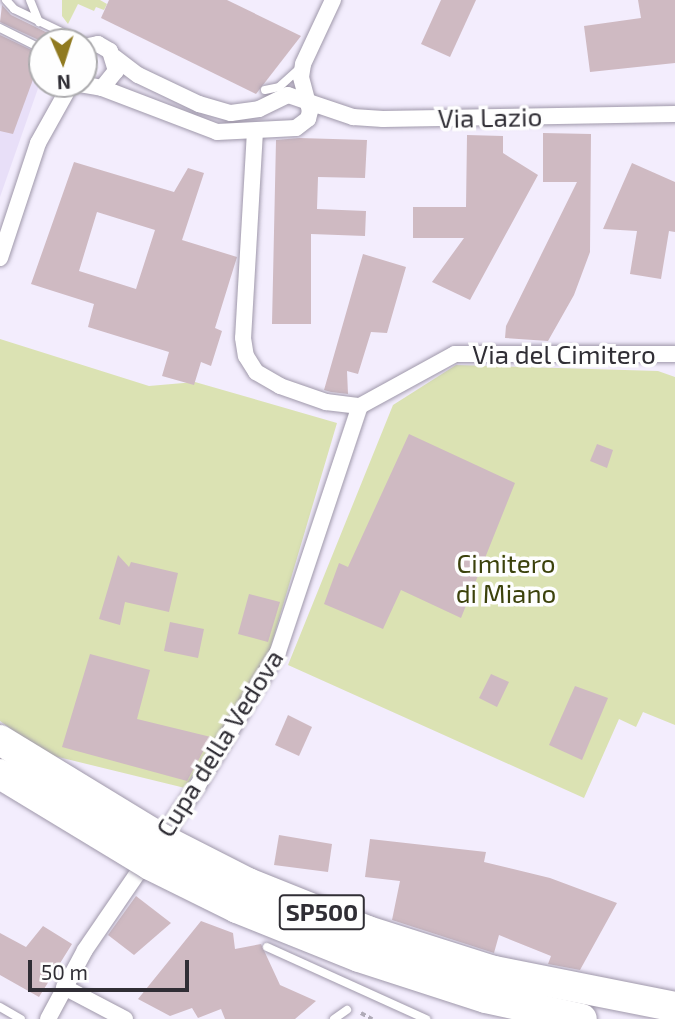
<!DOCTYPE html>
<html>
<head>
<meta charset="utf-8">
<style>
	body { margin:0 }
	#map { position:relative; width:675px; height:1019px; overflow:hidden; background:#f3edfd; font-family:"Exo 2",sans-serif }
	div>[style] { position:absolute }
	.built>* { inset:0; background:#e8dff8 }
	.green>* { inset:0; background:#dbe2b3 }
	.building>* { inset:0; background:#cfbac2 }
	.path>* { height:3.5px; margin-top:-1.75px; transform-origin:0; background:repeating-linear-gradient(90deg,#afaab7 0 5px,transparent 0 8.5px) }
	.roads { filter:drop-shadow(0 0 2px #9f98aa) drop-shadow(0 0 2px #9f98aa) }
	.lane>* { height:8px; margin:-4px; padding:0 4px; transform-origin:4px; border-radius:4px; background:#fff }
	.street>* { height:16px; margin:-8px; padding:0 8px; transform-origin:8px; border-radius:8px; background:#fff }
	.bridges { filter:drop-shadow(0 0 2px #9f98aa) drop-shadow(0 0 2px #9f98aa) }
	.highway-bridge>* { height:30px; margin:-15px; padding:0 15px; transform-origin:15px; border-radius:15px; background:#fff }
	span { translate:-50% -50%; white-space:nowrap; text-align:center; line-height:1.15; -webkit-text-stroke:7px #fefefe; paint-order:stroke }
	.shield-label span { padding:2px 5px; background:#fefefe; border:2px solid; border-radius:5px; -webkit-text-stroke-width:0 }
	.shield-label { font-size:24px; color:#302e35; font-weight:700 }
	.street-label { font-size:26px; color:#302e35 }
	.park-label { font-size:26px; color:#3c420c }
	.north { position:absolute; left:28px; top:28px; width:70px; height:70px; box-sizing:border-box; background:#fefefe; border:2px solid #acabae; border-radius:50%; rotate:177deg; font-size:19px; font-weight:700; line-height:28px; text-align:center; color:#302e35 }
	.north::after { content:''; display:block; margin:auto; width:24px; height:32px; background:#907a20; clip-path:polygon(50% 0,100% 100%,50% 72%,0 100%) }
	.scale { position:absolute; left:28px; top:960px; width:161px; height:32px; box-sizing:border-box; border:4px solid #302e35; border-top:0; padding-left:9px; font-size:21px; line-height:24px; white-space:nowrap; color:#302e35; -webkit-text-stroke:5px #fefefe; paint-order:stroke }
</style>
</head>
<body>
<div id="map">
	<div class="built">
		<div style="clip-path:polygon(0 38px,42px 60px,42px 77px,0 197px)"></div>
	</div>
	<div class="green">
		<div style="clip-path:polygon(62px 0,100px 0,107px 4px,104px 10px,96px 7px,94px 11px,78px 4px,68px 24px,62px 16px)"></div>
		<div style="clip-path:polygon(0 339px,149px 386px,195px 382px,337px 423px,268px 656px,185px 788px,46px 754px,0 721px)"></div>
		<div style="clip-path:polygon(456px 365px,658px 371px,675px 377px,675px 725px,643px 712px,636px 727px,619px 719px,584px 798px,288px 665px,393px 405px)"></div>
	</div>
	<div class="building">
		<div style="clip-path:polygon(109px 0,227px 0,301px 36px,256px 94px,101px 18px)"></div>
		<div style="clip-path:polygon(441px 0,476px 0,450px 57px,421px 44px)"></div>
		<div style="clip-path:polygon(638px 0,675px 0,675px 63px,590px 72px,584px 26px,641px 18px)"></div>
		<div style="clip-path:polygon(2px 5px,11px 15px,60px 39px,59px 42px,43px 42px,0 22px)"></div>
		<div style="clip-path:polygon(0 35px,42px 55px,13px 134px,0 131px)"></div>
		<div style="clip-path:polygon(543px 133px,591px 134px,590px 252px,574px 295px,548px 341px,505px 338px,506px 326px,577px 182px,543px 182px)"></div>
		<div style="clip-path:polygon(467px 135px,503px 136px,503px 153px,538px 175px,470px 300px,432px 282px,464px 238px,413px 238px,413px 207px,466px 207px)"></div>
		<div style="clip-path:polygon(299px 138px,367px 140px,365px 178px,318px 177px,317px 209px,366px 211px,365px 236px,311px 234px,311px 324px,272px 324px,276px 140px)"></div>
		<div style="clip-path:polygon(evenodd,74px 162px,174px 192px,188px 168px,204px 173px,182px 240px,237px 257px,215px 328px,222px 331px,211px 366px,201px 362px,194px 385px,162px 376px,169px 352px,88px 327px,94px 304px,31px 284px,74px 162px,97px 212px,155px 230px,136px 289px,79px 271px,97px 212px)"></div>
		<div style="clip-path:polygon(632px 163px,675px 182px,675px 232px,669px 231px,661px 279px,630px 274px,637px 231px,603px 229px)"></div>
		<div style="clip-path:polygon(363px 254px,406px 267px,387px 333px,371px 332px,358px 374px,347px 371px,348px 394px,331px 392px,324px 390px)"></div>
		<div style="clip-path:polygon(409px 434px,515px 483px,461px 618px,401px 590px,383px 629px,324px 604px,339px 563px,348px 567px)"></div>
		<div style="clip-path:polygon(597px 444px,613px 450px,607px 468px,590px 461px)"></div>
		<div style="clip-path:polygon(118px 555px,129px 567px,131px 562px,178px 573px,169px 612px,125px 602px,120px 625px,99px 619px)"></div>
		<div style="clip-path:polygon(249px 594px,280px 602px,268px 642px,238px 634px)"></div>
		<div style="clip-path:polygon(170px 622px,204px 629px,198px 658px,164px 651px)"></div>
		<div style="clip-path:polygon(90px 654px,150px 670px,137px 719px,211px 737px,187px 781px,62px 747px)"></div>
		<div style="clip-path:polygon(491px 674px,509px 682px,497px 707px,479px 698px)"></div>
		<div style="clip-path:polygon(575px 686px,608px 698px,582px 760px,549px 745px)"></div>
		<div style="clip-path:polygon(288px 715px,312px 727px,299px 756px,275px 745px)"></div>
		<div style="clip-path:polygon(279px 835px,332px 844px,328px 872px,274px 865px)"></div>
		<div style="clip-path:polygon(370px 839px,486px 852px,484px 862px,550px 878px,617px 903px,580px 970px,548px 964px,551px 956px,499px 935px,494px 953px,392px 920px,400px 881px,365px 877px)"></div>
		<div style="clip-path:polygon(136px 896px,171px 923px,134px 955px,108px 935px)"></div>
		<div style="clip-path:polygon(201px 921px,233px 933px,235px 949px,261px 944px,280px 985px,316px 1001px,295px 1019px,225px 1019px,221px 1009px,198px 1018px,192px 1008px,170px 1016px,138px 999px)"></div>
		<div style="clip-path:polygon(43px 926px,72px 944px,39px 997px,0 975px,0 933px,26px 947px)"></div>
	</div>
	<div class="path">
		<div style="left:361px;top:1013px;width:13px;rotate:29deg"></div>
	</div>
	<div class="roads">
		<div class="lane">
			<div style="left:6px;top:0;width:12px;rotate:48deg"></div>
			<div style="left:14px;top:9px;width:76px;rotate:25.9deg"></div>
			<div style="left:30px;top:0;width:24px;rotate:68deg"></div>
			<div style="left:0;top:28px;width:47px;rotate:26.6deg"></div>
			<div style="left:265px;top:90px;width:14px;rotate:-12deg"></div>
			<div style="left:279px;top:87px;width:28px;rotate:-42deg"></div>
			<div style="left:267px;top:947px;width:175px;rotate:24.4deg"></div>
			<div style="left:0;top:1007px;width:24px;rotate:30deg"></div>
			<div style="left:334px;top:1019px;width:16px;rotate:-35deg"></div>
		</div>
		<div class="street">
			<div style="left:114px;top:57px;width:30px;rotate:37deg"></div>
			<div style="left:138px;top:75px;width:68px;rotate:25.4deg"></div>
			<div style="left:199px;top:104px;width:33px;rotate:16deg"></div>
			<div style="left:231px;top:113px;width:28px;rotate:-8deg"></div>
			<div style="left:259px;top:109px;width:32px;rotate:-26deg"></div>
			<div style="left:288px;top:95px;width:69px;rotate:18.7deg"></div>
			<div style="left:353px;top:117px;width:30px;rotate:4deg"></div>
			<div style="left:383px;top:119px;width:292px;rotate:-1deg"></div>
			<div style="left:80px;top:84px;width:22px;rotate:10deg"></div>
			<div style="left:102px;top:88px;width:22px;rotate:-51deg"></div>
			<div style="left:116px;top:71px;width:21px;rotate:-107deg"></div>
			<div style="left:110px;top:51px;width:14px;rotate:-150deg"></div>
			<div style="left:98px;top:44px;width:14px;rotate:168deg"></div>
			<div style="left:102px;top:88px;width:123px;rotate:20.9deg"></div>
			<div style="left:217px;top:132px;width:79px;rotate:-2.9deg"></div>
			<div style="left:296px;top:128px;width:15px;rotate:-37deg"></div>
			<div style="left:308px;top:119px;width:8px;rotate:-76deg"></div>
			<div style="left:310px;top:111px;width:35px;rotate:-105deg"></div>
			<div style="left:301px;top:77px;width:13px;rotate:-81deg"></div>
			<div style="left:303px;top:64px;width:71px;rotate:-64.9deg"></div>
			<div style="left:255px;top:131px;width:207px;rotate:93.3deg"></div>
			<div style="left:243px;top:338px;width:18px;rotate:81deg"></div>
			<div style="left:246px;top:356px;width:19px;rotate:58deg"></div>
			<div style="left:256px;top:372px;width:28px;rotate:30deg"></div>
			<div style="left:280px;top:386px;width:49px;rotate:19.2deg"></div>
			<div style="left:326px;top:402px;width:34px;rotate:7deg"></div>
			<div style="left:360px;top:406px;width:108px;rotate:-28.7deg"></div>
			<div style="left:455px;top:354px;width:220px"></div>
			<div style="left:0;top:258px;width:121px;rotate:-71.7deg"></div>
			<div style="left:38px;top:143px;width:68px;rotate:-60.8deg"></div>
			<div style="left:64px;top:987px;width:69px;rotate:27.7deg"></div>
			<div style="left:48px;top:1019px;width:78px;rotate:-61.8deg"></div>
			<div style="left:85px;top:950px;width:200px;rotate:-55.6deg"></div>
			<div style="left:198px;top:785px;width:155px;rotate:-59deg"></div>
			<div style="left:278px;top:652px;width:259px;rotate:-71.6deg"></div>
		</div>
	</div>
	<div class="bridges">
		<div class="highway-bridge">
			<div style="left:0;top:740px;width:190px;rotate:31.4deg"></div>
			<div style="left:162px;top:839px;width:97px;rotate:27.1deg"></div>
			<div style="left:248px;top:883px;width:129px;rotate:21.8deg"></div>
			<div style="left:368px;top:931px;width:132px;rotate:17.6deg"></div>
			<div style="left:494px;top:971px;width:185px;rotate:11.2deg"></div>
			<div style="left:0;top:774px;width:175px;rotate:31.2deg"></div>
			<div style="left:150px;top:865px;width:97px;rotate:26.3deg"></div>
			<div style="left:237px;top:908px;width:131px;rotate:21.9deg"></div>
			<div style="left:359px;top:957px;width:133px;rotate:17.9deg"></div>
			<div style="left:486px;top:998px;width:98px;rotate:12.3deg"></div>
		</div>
	</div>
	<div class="shield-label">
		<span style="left:322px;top:912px">SP500</span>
	</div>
	<div class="street-label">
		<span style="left:490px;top:117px;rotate:-1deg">Via Lazio</span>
		<span style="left:564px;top:354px">Via del Cimitero</span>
		<span style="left:219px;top:743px;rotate:-58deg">Cupa della Vedova</span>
	</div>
	<div class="park-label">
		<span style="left:506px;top:578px">Cimitero<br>di Miano</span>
	</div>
	<div class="north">N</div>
	<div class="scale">50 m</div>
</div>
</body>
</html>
